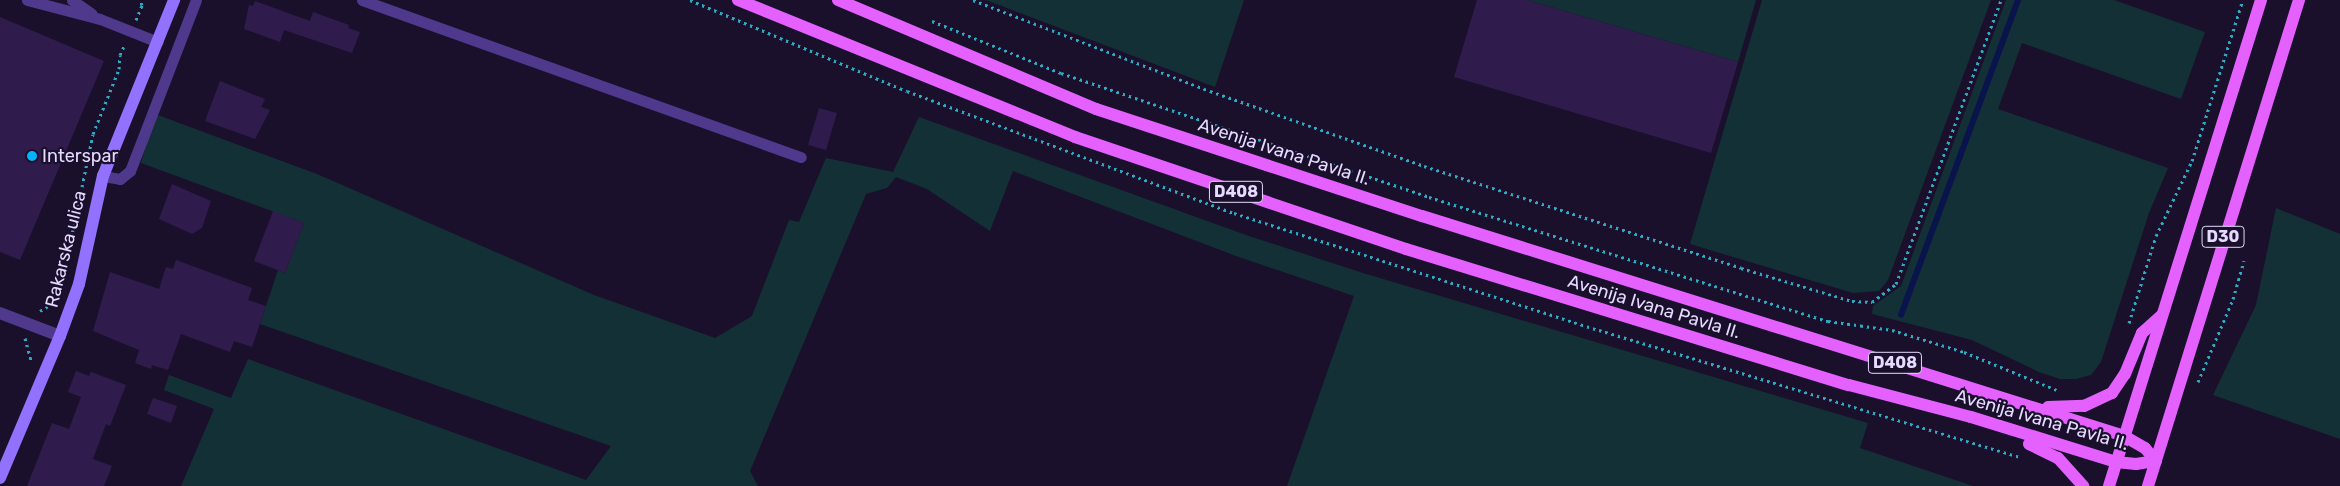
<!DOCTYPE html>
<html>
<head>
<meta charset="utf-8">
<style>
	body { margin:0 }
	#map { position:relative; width:2340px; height:486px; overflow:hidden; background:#1a102c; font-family:Rubik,sans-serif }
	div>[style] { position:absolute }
	.green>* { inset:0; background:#133036 }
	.stream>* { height:5.5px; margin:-2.75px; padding:0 2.75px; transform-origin:2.75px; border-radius:2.75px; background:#09134c }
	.building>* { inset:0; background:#301b4d }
	.path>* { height:3px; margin-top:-1.5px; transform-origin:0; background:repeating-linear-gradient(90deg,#2bacc2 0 2.5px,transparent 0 6.5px) }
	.lane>* { height:11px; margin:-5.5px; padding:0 5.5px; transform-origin:5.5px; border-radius:5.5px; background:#4e398c }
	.street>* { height:12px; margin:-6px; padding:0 6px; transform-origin:6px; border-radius:6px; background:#4e398c }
	.secondary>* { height:12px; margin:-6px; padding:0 6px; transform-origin:6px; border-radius:6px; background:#9371ff }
	.primary>* { height:12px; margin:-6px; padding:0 6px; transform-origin:6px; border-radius:6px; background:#e561ff }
	.dots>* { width:14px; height:14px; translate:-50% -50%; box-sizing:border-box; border:2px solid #1a102c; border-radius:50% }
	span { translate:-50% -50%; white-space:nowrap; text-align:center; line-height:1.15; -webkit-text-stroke:4.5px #1a102c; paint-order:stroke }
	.shield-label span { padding:1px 4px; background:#1a102c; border:1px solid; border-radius:4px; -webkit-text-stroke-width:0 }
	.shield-label { font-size:16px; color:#e6daff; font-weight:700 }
	.street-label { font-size:18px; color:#e6daff }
	.poi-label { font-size:18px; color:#e6daff }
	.left { translate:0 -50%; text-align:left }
</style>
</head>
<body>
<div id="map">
	<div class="green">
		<div style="clip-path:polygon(986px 0,1244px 0,1215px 87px)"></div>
		<div style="clip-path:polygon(1527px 0,1756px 0,1738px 62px)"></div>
		<div style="clip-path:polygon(1762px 0,1991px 0,1888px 280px,1879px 291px,1853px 293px,1690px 244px)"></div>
		<div style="clip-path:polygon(2006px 0,2114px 0,2205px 32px,2181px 99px,2022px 43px,1998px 109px,2168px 168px,2149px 213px,2101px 362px,2091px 375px,2076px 379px,2060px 379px,2039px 372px,1972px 340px,1872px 314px,1873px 306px,1901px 286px)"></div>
		<div style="clip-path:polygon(155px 114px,317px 174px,594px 295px,715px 338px,752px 316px,789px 220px,799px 222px,826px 158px,893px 172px,919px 117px,1246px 235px,1363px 273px,1868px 423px,1860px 448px,1973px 486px,1287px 486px,1354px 296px,1236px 256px,1013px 171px,990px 231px,927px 189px,896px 177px,887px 188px,866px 194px,750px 471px,758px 486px,181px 486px,214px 409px,164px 390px,169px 375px,231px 398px,248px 359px,586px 480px,611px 446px,260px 324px,278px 270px,285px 273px,304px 223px,141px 163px)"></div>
		<div style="clip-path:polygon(2276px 208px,2340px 234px,2340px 439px,2213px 395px,2256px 305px)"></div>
	</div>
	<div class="stream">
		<div style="left:1901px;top:315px;width:336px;rotate:-69.6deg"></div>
	</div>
	<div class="building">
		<div style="clip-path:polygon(1477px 0,1527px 0,1738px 62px,1711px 153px,1454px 77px)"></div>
		<div style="clip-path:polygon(255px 1px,310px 21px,313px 12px,349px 25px,348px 28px,360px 32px,352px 53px,284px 30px,280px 42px,244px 29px,249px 5px,253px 6px)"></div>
		<div style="clip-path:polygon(0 17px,104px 61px,20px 260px,0 252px)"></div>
		<div style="clip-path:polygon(220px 81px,265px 99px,261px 107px,270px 110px,255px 139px,205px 121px)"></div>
		<div style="clip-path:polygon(819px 108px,837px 113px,826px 150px,808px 145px)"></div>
		<div style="clip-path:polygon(172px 184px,211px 201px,202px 228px,192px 234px,159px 219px)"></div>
		<div style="clip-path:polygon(273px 211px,304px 223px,285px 273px,254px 261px)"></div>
		<div style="clip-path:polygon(176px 260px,252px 288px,248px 300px,266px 306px,252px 347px,234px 341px,230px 352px,181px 334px,168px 370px,152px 365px,151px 369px,135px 363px,139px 350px,93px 331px,110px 272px,159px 289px,166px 267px,173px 269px)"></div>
		<div style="clip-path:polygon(76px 371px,89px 376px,91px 372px,126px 385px,110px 426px,106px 424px,93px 459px,112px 466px,104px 486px,27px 486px,52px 423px,69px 429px,81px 397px,68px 392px)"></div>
		<div style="clip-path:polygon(153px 398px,177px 406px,171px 423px,147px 414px)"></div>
	</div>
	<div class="path">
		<div style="left:690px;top:0;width:235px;rotate:22.8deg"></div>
		<div style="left:907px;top:91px;width:349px;rotate:20.5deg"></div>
		<div style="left:1234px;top:213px;width:383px;rotate:17.8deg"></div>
		<div style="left:1599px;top:330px;width:439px;rotate:16.8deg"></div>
		<div style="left:973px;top:0;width:254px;rotate:21deg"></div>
		<div style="left:1210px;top:91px;width:227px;rotate:19.3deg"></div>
		<div style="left:1424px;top:166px;width:333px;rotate:17.8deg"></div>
		<div style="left:1741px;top:268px;width:116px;rotate:16.6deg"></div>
		<div style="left:1852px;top:301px;width:20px;rotate:3deg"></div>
		<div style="left:1872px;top:302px;width:30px;rotate:-37deg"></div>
		<div style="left:1896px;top:284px;width:303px;rotate:-69.7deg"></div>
		<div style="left:136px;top:20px;width:16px;rotate:-68deg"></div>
		<div style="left:142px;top:5px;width:5px;rotate:-112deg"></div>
		<div style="left:932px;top:21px;width:139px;rotate:22deg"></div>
		<div style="left:1061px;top:73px;width:388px;rotate:18.6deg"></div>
		<div style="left:1429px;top:197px;width:418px;rotate:17.3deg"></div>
		<div style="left:1828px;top:321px;width:65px;rotate:8deg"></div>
		<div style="left:1892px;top:330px;width:75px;rotate:17deg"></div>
		<div style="left:1964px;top:352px;width:100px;rotate:22.2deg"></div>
		<div style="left:70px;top:244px;width:112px;rotate:-78.2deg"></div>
		<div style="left:93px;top:134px;width:70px;rotate:-68.2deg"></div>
		<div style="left:119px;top:69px;width:14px;rotate:-86deg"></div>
		<div style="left:120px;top:55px;width:12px;rotate:-66deg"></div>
		<div style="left:40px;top:311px;width:17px;rotate:-31deg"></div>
		<div style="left:2129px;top:323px;width:91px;rotate:-72.8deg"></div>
		<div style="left:2156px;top:236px;width:83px;rotate:-64.4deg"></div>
		<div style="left:2192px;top:161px;width:167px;rotate:-72.5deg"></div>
		<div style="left:25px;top:338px;width:23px;rotate:75deg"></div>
		<div style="left:2198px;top:382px;width:90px;rotate:-67.1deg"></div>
		<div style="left:2233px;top:299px;width:40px;rotate:-74deg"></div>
	</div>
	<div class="lane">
		<div style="left:27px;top:0;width:75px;rotate:14.6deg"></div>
		<div style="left:100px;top:19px;width:62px;rotate:21.6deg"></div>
		<div style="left:72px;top:0;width:24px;rotate:35deg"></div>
		<div style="left:362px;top:0;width:466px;rotate:19.7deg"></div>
		<div style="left:103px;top:176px;width:17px;rotate:10deg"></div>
		<div style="left:120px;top:179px;width:13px;rotate:-39deg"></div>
		<div style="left:130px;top:171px;width:183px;rotate:-68.9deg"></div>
	</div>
	<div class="street">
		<div style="left:0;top:313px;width:64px;rotate:21deg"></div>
	</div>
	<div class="secondary">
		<div style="left:0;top:478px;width:154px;rotate:-67.1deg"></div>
		<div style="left:60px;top:336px;width:55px;rotate:-69.9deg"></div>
		<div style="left:79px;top:284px;width:111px;rotate:-77.5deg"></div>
		<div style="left:103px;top:176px;width:190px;rotate:-68deg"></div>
	</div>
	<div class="primary">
		<div style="left:738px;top:0;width:364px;rotate:22.1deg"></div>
		<div style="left:1075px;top:137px;width:349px;rotate:18.7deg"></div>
		<div style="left:1406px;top:249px;width:463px;rotate:17.1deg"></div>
		<div style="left:1849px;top:385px;width:126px;rotate:14.7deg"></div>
		<div style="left:1971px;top:417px;width:152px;rotate:17.2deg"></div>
		<div style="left:2116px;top:462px;width:20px;rotate:6deg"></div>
		<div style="left:2136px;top:464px;width:20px;rotate:-9deg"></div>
		<div style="left:838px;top:0;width:280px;rotate:22.9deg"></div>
		<div style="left:1096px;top:109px;width:343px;rotate:18.2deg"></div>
		<div style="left:1422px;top:216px;width:736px;rotate:17.4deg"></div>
		<div style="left:2124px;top:436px;width:24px;rotate:30deg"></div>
		<div style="left:2145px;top:448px;width:17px;rotate:50deg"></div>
		<div style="left:2048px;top:407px;width:36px;rotate:-2deg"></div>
		<div style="left:2084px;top:406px;width:31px;rotate:-25deg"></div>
		<div style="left:2112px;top:393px;width:23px;rotate:-56deg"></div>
		<div style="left:2125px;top:374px;width:44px;rotate:-67.5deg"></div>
		<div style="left:2142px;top:333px;width:27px;rotate:-42deg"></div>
		<div style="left:2029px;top:444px;width:32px;rotate:26deg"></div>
		<div style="left:2058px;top:458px;width:38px;rotate:48deg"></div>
		<div style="left:2109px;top:486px;width:509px;rotate:-72.63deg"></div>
		<div style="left:2148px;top:486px;width:509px;rotate:-72.74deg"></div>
	</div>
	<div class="dots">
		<div style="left:32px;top:156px;background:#06b2ff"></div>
	</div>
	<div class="shield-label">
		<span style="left:1236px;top:192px">D408</span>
		<span style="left:2223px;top:237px">D30</span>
		<span style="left:1895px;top:363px">D408</span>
	</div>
	<div class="street-label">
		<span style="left:1284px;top:152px;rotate:18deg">Avenija Ivana Pavla II.</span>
		<span style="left:66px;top:249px;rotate:-76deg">Rakarska ulica</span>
		<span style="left:1654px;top:307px;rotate:17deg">Avenija Ivana Pavla II.</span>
		<span style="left:2042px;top:420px;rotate:16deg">Avenija Ivana Pavla II.</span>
	</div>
	<div class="poi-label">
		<span class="left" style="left:42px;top:156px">Interspar</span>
	</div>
</div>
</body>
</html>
